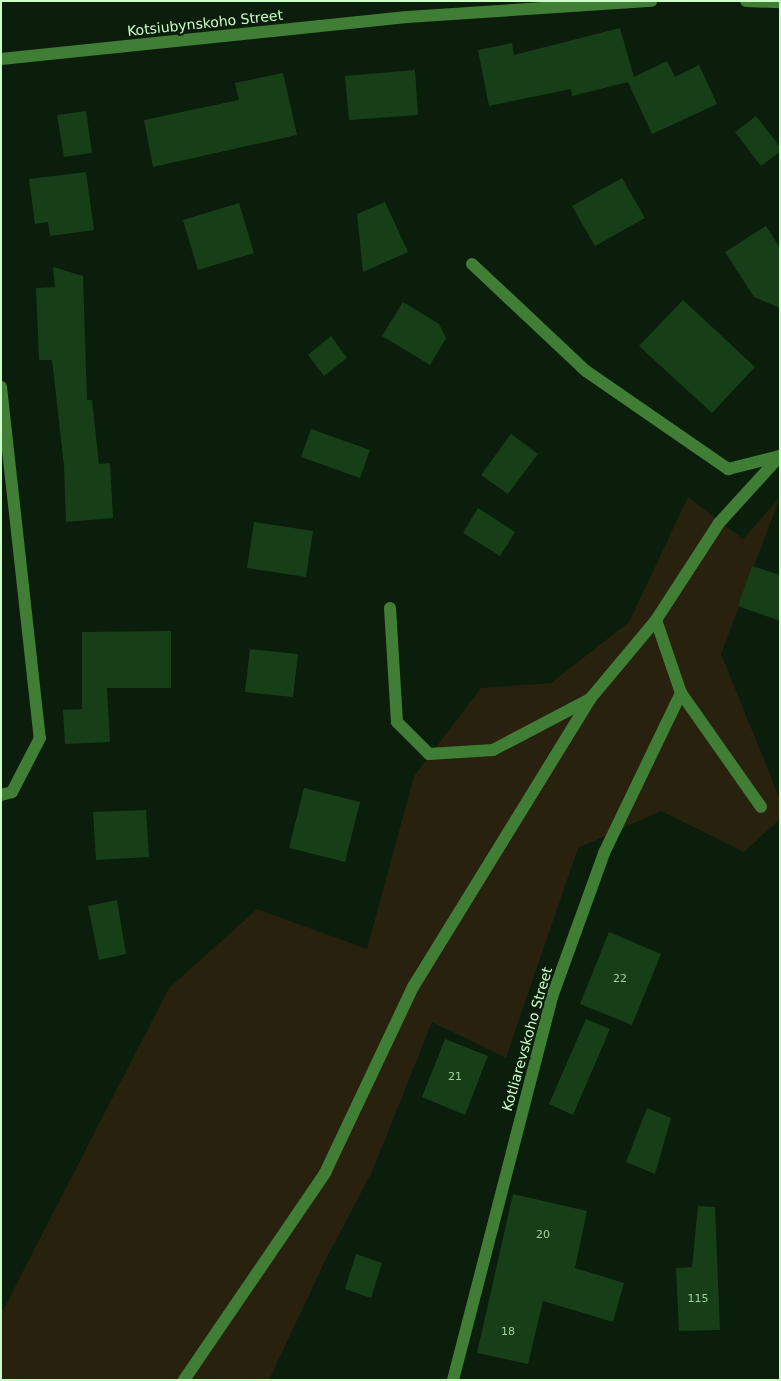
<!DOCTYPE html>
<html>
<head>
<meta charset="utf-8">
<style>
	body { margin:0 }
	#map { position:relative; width:781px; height:1381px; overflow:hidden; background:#0b1d0b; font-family:"DejaVu Sans",sans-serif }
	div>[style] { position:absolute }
	.green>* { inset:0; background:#27210e }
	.building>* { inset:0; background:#173f17 }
	.minor>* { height:12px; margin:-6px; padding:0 6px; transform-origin:6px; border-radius:6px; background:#407e35 }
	span { translate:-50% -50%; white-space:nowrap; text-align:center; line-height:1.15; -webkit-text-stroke:4.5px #0b1d0b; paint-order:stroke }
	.number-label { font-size:11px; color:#9fcf9b }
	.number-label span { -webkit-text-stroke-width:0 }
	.street-label { font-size:14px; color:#ccffc7 }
	.frame { position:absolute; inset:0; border:2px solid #ccffc7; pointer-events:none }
</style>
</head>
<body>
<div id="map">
	<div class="green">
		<div style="clip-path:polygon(688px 497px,743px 539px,780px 497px,721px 654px,780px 799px,780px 819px,744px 852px,661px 811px,578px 848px,506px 1058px,432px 1022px,372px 1172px,326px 1259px,269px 1380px,1px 1380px,1px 1314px,169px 988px,257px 909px,367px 949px,414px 776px,481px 688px,551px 683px,629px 622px)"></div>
	</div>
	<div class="building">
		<div style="clip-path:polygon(620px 28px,634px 77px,667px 61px,675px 77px,699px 65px,717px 104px,652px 134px,628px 82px,572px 96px,571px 89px,489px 106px,478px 50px,512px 43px,514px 55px)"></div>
		<div style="clip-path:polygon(415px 70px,418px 115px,349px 120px,345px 76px)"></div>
		<div style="clip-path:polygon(283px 73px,297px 135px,153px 167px,144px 120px,239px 100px,235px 83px)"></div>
		<div style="clip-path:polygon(86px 111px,92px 153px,64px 157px,57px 115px)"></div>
		<div style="clip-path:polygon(756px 116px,780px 147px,780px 152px,761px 166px,735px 132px)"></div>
		<div style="clip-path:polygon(86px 172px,94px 230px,50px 236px,48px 222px,35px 224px,29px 179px)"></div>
		<div style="clip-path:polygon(622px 178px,645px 218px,595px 246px,572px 206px)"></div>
		<div style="clip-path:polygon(385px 202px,408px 252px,363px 272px,357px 214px)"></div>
		<div style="clip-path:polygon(239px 203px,254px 253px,198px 270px,183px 220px)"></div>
		<div style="clip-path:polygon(766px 226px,780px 248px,780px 308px,754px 297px,725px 252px)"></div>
		<div style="clip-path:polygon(53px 267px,83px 276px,87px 400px,92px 400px,99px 464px,110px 463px,113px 518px,66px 522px,64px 466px,52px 360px,39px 360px,36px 288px,55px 287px)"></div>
		<div style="clip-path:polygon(683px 300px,755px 367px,712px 413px,639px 346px)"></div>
		<div style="clip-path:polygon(403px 302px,439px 324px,446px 338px,430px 365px,382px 336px)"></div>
		<div style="clip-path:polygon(331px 336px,347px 358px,324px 376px,308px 355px)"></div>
		<div style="clip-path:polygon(311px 429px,370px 450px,360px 478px,301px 457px)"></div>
		<div style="clip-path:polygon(511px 434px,538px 454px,508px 494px,481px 475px)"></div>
		<div style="clip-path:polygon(478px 508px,515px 532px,500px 556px,463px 533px)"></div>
		<div style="clip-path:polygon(254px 522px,313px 531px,306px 577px,247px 568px)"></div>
		<div style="clip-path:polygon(752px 566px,780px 575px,780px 621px,738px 606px)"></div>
		<div style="clip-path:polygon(171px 631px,171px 688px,107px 688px,110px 742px,65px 744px,63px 710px,82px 709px,82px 632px)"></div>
		<div style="clip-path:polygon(250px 649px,298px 654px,293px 697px,245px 692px)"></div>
		<div style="clip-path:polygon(304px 788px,360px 802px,345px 862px,289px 848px)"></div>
		<div style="clip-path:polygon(146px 810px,149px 857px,96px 860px,93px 812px)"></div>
		<div style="clip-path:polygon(117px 900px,126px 954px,99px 960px,88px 906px)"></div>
		<div style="clip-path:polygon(609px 932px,661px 954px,632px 1025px,580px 1004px)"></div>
		<div style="clip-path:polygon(586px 1019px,610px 1029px,573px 1115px,549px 1104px)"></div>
		<div style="clip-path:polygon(445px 1039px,488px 1056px,465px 1115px,422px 1097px)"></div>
		<div style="clip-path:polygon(647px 1108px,671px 1118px,655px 1174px,626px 1162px)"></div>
		<div style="clip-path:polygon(513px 1194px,587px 1211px,575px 1268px,624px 1283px,613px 1322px,543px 1301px,528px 1364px,477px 1353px)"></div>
		<div style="clip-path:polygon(698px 1206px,715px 1207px,720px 1330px,679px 1331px,676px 1268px,692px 1267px)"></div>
		<div style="clip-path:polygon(356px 1254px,382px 1263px,371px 1298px,345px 1289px)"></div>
	</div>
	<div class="minor">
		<div style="left:746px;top:1px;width:34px;rotate:2deg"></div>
		<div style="left:1px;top:59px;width:408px;rotate:-5.9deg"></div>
		<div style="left:407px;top:17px;width:245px;rotate:-3.8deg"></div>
		<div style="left:472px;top:264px;width:156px;rotate:43.2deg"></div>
		<div style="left:586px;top:371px;width:173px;rotate:34.6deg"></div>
		<div style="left:728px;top:469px;width:54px;rotate:-14deg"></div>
		<div style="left:1px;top:387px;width:353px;rotate:83.7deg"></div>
		<div style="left:40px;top:738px;width:61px;rotate:117.4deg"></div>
		<div style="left:12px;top:792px;width:11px;rotate:165deg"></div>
		<div style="left:390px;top:608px;width:114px;rotate:86.5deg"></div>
		<div style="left:397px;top:722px;width:45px;rotate:45deg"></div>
		<div style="left:429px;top:754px;width:64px;rotate:-3.6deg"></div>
		<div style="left:493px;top:750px;width:110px;rotate:-27.7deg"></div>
		<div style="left:590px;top:699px;width:103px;rotate:-50.1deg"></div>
		<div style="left:656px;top:620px;width:116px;rotate:-57deg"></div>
		<div style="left:719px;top:523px;width:91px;rotate:-47.7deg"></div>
		<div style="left:656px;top:620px;width:77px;rotate:71.1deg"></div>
		<div style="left:681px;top:693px;width:139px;rotate:54.9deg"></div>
		<div style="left:184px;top:1380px;width:250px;rotate:-55.7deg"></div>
		<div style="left:325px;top:1173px;width:206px;rotate:-64.7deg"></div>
		<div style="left:413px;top:987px;width:338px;rotate:-58.4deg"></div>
		<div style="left:453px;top:1380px;width:396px;rotate:-75.5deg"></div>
		<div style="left:552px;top:997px;width:153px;rotate:-70.1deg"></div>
		<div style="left:604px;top:853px;width:178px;rotate:-64.3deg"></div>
	</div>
	<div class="number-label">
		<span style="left:620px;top:979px">22</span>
		<span style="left:455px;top:1077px">21</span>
		<span style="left:543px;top:1235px">20</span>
		<span style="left:698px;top:1299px">115</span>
		<span style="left:508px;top:1332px">18</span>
	</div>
	<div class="street-label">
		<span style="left:205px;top:23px;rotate:-6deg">Kotsiubynskoho Street</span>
		<span style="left:527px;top:1039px;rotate:-74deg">Kotliarevskoho Street</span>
	</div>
	<div class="frame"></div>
</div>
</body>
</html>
